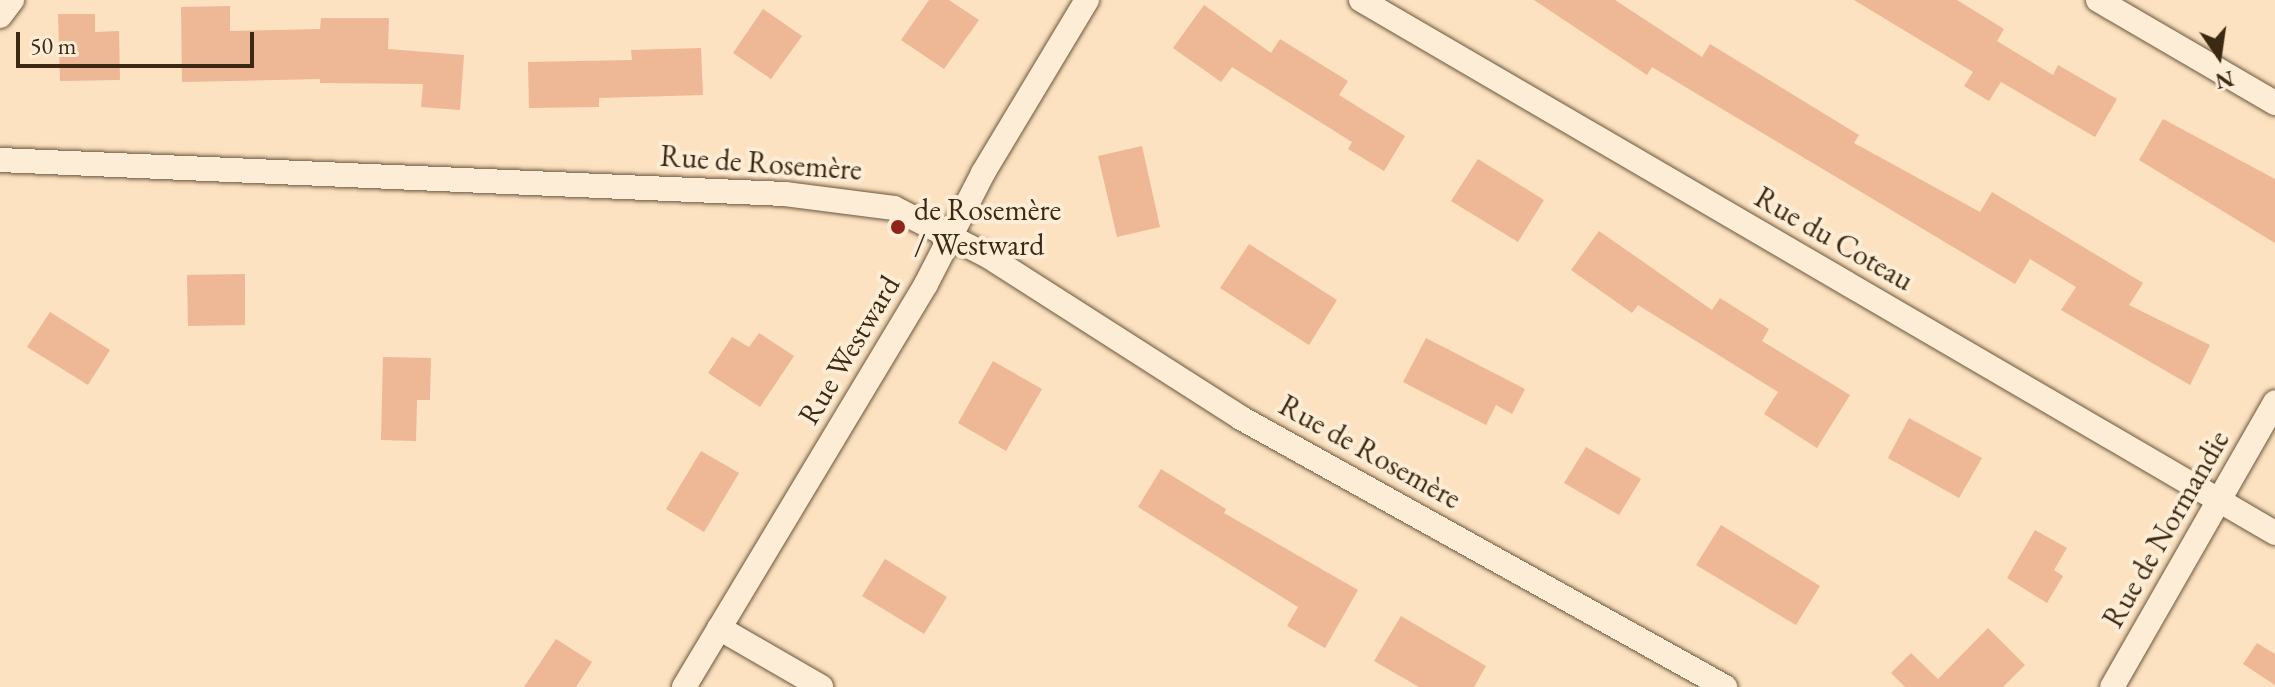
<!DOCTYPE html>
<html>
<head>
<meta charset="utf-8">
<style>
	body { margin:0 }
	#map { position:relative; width:2275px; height:687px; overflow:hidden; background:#fce2c0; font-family:"EB Garamond",serif }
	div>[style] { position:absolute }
	.building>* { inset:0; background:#eeb795 }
	.roads { filter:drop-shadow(0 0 2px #6b573e) drop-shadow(0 0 2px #6b573e) }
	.minor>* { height:24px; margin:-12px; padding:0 12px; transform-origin:12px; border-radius:12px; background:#fdecd6 }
	.dots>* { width:22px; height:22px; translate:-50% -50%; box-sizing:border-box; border:4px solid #fdecd6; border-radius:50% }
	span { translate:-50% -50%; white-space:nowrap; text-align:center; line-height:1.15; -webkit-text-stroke:8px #fdecd6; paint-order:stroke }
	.street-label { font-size:30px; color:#3b2913 }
	.poi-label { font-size:30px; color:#3b2913 }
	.left { translate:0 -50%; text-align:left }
	.north { position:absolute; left:2179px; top:16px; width:80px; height:80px; -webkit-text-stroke:6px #fdecd6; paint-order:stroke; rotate:167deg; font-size:22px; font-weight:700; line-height:32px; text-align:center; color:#3b2913 }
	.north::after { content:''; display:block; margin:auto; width:28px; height:36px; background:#3b2913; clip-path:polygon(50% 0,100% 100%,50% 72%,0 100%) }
	.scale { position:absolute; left:16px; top:32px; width:238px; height:36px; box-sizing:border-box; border:4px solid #3b2913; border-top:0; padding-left:10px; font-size:24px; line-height:28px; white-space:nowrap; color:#3b2913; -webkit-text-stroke:6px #fdecd6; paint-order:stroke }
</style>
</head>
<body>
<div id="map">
	<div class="building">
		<div style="clip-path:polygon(929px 0,949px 0,979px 20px,944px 69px,901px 40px)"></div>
		<div style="clip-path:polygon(1534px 0,1615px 0,1702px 57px,1710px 44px,1859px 135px,1854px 143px,1980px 212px,1992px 192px,2143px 283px,2129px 305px,2210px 345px,2190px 385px,2061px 310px,2076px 287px,2030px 259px,2015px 284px,1652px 67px,1647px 75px)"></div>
		<div style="clip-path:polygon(1854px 0,1957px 0,2004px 29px,1997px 41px,2053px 75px,2058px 65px,2117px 99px,2095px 137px,2001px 82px,1989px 101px,1964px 86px,1973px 72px)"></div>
		<div style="clip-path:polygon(1204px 5px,1271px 53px,1280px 39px,1348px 81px,1339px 95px,1405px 136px,1384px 171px,1348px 149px,1352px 142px,1232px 67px,1221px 82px,1173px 48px)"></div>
		<div style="clip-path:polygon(230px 6px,230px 31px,320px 29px,321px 18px,389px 18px,388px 49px,464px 55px,460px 110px,421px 107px,423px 84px,320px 83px,320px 79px,182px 82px,181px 7px)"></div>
		<div style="clip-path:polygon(763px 9px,802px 36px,771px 79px,733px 53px)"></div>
		<div style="clip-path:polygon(58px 14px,95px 14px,95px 32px,119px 31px,120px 80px,60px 81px)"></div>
		<div style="clip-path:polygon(701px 48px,703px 95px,599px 98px,599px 107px,529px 108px,528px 62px,632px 60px,631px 50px)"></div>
		<div style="clip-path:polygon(2163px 119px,2275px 179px,2275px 243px,2139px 160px)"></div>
		<div style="clip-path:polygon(1142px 146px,1160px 227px,1117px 237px,1098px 156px)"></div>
		<div style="clip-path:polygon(1478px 159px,1544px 200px,1518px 242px,1451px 201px)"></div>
		<div style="clip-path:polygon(1599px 231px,1712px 310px,1720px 298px,1769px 329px,1762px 341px,1850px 395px,1817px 448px,1764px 414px,1778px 392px,1638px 305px,1632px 313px,1571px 270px)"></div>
		<div style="clip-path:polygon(1249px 244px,1337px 300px,1309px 345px,1220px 288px)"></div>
		<div style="clip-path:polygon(245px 274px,245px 325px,188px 326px,187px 275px)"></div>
		<div style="clip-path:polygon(50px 312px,110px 350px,88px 385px,27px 347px)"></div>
		<div style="clip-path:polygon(759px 333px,794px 356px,760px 407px,708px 373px,732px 337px,749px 347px)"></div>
		<div style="clip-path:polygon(1426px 338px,1525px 389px,1512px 414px,1496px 405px,1486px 425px,1403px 382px)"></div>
		<div style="clip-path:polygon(383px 357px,431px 358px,430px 400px,417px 400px,416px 441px,381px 440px)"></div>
		<div style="clip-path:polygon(993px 361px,1042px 389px,1006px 451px,958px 423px)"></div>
		<div style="clip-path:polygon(1909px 418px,1982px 458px,1959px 498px,1888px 458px)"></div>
		<div style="clip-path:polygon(1586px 447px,1641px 479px,1619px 515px,1564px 483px)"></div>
		<div style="clip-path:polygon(701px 451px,739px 473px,704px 532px,666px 509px)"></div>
		<div style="clip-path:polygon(1161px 469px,1226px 509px,1224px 513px,1358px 590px,1325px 648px,1287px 626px,1298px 607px,1138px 507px)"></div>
		<div style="clip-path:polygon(1721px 525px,1820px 586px,1796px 625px,1696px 565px)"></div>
		<div style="clip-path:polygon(2035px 530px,2067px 548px,2054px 570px,2063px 576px,2047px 603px,2007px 578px)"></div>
		<div style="clip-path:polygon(885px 559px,947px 597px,924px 634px,862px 596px)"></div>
		<div style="clip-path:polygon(1401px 616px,1486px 666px,1474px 687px,1419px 687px,1374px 661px)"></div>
		<div style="clip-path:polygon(1988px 628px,2025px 665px,2003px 687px,1905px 687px,1891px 673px,1911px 653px,1938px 679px)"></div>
		<div style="clip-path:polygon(556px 639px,592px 662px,576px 687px,524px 687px)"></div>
		<div style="clip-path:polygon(2257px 643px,2275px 654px,2275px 685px,2243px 664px)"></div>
	</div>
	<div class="roads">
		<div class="minor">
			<div style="left:1361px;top:0;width:1058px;rotate:30.25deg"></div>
			<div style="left:2098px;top:0;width:205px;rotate:30.2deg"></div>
			<div style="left:0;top:16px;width:20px;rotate:-53deg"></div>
			<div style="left:0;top:160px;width:786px;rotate:2.48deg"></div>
			<div style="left:785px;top:194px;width:110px;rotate:7.3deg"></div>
			<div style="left:894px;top:208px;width:106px;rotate:27.1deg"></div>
			<div style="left:988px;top:256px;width:300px;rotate:32.6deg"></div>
			<div style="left:1241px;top:418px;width:554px;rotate:29.06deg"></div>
			<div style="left:719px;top:628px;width:118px;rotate:30deg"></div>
			<div style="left:684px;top:687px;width:470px;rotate:-59deg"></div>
			<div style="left:926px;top:284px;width:125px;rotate:-62.8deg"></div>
			<div style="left:983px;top:173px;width:202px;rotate:-59deg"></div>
			<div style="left:2112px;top:687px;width:328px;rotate:-60.2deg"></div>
		</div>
	</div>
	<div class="dots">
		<div style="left:898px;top:227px;background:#8f2418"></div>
	</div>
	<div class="street-label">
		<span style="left:761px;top:163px;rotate:4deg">Rue de Rosemère</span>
		<span style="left:1834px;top:239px;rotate:30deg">Rue du Coteau</span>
		<span style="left:849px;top:350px;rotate:-59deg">Rue Westward</span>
		<span style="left:1370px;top:452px;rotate:29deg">Rue de Rosemère</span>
		<span style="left:2166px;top:529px;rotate:-60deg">Rue de Normandie</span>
	</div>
	<div class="poi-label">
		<span class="left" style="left:914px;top:227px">de Rosemère<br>/ Westward</span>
	</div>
	<div class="north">N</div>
	<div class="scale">50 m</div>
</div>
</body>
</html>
